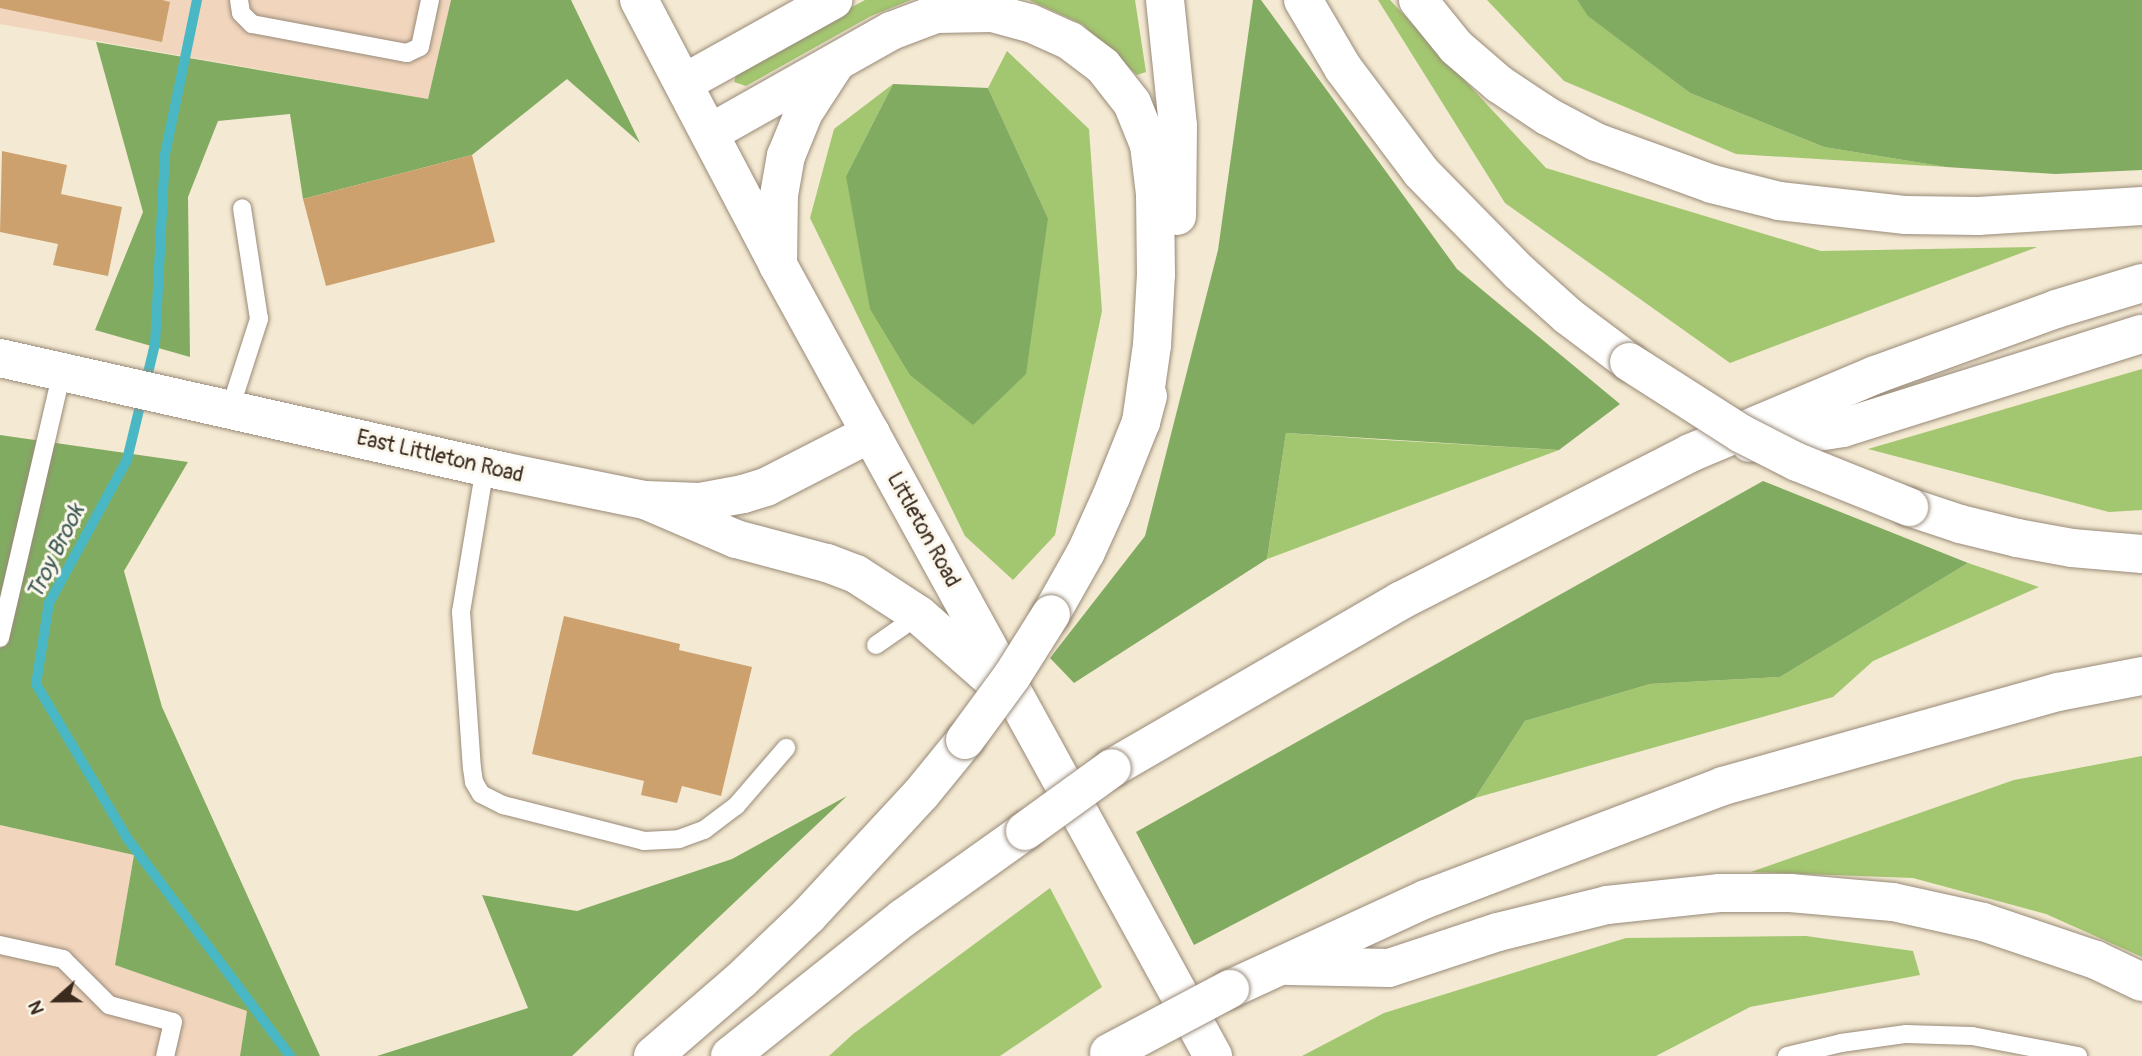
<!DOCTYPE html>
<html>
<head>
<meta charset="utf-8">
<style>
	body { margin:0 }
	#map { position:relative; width:2142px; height:1056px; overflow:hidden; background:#f4e9d2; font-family:Pangolin,sans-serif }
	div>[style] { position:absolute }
	.built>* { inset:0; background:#f1d5bd }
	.green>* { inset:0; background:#a3c670 }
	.forest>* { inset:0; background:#82ab62 }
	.stream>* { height:10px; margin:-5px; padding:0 5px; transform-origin:5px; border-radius:5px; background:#4ab8c4 }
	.building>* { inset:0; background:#cda16e }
	.roads { filter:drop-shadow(0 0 2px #988a78) drop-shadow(0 0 2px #988a78) }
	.service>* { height:18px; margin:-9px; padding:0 9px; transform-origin:9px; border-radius:9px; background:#fff }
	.tertiary>* { height:38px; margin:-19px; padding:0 19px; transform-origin:19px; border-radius:19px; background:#fff }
	.primary>* { height:38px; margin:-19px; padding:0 19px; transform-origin:19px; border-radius:19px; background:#fff }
	.motorway>* { height:38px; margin:-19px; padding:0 19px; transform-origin:19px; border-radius:19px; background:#fff }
	.bridges { filter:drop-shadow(0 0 2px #988a78) drop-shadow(0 0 2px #988a78) }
	.motorway-bridge>* { height:38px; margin:-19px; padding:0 19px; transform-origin:19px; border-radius:19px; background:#fff }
	span { translate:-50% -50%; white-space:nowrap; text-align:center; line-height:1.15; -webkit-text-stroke:6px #fbf7ec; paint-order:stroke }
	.street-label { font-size:21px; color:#3b2a1e }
	.water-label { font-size:23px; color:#405c58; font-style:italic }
	.north { position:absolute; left:21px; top:965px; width:70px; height:70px; -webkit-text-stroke:5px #fbf7ec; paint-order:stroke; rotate:249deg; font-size:19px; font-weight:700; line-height:28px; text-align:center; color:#3b2a1e }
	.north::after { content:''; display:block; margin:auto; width:24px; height:32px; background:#3b2a1e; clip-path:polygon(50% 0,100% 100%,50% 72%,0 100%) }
</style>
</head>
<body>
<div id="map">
	<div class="built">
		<div style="clip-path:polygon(0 0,451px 0,428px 99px,0 24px)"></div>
		<div style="clip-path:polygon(0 825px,134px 855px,115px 965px,247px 1011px,240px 1056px,0 1056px)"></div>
	</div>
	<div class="green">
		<div style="clip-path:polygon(865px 0,911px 0,871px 16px,746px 86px,734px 82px,738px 69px)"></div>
		<div style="clip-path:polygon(1029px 0,1135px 0,1146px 72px,1137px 75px,1082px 24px)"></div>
		<div style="clip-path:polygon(1378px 0,1390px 0,1546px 168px,1821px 251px,2037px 247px,1730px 363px,1505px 203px)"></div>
		<div style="clip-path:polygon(1487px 0,1577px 0,1589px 16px,1690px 93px,1824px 147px,1946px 167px,1736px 154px,1564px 81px)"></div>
		<div style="clip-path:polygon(1007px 51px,1089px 129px,1102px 311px,1055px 535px,1013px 580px,965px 536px,810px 218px,834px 129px,893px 84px,846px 176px,1048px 218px,988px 88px)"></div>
		<div style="clip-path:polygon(2142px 369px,2142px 510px,2109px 512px,1868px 449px)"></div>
		<div style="clip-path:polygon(1286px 433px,1385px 440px,1559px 450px,1267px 559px)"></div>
		<div style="clip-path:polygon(1968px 563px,2039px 587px,1873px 661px,1833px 697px,1475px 798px,1525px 721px,1650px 684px,1780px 677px)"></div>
		<div style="clip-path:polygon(2142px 756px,2142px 957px,2046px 914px,1913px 878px,1751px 872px,2014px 780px)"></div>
		<div style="clip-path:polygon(1050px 888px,1102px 987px,1000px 1056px,829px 1056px,853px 1034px)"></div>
		<div style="clip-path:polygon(1806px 936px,1913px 951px,1920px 975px,1750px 1007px,1656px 1056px,1302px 1056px,1384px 1013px,1626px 938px)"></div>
	</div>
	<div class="forest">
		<div style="clip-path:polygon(451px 0,571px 0,640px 143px,567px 79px,472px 155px,303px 199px,290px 114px,218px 121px,188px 197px,190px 357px,95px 330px,143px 212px,96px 42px,428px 99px)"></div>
		<div style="clip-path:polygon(1253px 0,1261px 0,1457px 269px,1620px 404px,1559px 450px,1286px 433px,1267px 559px,1074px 683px,1050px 658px,1145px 536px,1218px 250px)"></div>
		<div style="clip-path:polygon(1577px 0,2142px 0,2142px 170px,2055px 174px,1946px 167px,1824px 147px,1690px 93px,1588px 16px)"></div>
		<div style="clip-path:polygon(893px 84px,988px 88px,1048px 218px,1026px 374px,973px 425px,910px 375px,870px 309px,846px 176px)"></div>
		<div style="clip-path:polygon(0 435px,188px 462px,124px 571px,162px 707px,320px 1056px,240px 1056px,247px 1011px,115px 965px,134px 855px,0 825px)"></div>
		<div style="clip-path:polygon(1763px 481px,1968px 563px,1780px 677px,1650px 684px,1525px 721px,1475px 798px,1194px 945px,1136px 832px)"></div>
		<div style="clip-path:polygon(847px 796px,572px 1056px,377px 1056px,528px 1008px,482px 895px,577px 911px,732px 859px)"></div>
	</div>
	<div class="stream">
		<div style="left:197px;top:0;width:157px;rotate:101.7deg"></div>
		<div style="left:165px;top:154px;width:190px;rotate:93deg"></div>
		<div style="left:155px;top:344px;width:119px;rotate:103.6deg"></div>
		<div style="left:127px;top:460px;width:163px;rotate:118.6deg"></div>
		<div style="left:49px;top:603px;width:82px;rotate:99.1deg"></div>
		<div style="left:36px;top:684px;width:179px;rotate:59.4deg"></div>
		<div style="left:127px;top:838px;width:272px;rotate:53.2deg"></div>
	</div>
	<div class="building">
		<div style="clip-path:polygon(0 0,162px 0,170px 2px,162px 42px,0 8px)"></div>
		<div style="clip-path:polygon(2px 151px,67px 165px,61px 194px,122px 207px,108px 276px,53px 265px,58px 244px,0 232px)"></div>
		<div style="clip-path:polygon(472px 155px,495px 242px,326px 286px,303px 199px)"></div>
		<div style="clip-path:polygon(564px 616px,680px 644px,679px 650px,752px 667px,721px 796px,682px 786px,677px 803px,641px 795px,644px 781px,532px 754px)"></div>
	</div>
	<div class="roads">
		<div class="service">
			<div style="left:239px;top:0;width:13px;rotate:81deg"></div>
			<div style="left:241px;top:13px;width:16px;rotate:45deg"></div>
			<div style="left:252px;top:24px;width:158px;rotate:10.6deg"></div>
			<div style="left:407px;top:53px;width:14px;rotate:-25deg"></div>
			<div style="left:420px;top:47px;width:48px;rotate:-78deg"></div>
			<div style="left:230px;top:409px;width:95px;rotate:-72.1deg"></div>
			<div style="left:259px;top:319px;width:112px;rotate:-98.7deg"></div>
			<div style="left:485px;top:467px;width:147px;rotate:99.4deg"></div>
			<div style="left:461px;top:612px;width:156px;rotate:86deg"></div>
			<div style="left:472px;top:768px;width:14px;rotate:82deg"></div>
			<div style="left:474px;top:782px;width:14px;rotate:60deg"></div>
			<div style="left:481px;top:794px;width:25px;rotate:27deg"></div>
			<div style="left:503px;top:805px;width:146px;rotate:14.3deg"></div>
			<div style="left:644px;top:841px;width:35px;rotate:-3deg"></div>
			<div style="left:679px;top:839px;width:27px;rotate:-20deg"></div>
			<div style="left:704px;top:830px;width:40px;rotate:-37deg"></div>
			<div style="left:736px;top:806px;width:77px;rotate:-49.2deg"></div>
			<div style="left:0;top:638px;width:273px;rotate:-76.9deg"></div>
			<div style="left:876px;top:645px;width:52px;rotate:-34.9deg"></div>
			<div style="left:0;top:945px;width:65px;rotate:12.5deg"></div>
			<div style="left:63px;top:959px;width:65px;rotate:45deg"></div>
			<div style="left:109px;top:1005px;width:66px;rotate:14.9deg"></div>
			<div style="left:173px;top:1022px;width:35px;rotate:103deg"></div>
			<div style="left:1787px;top:1056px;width:56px;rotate:-13.5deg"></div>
			<div style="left:1841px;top:1043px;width:66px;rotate:-7.9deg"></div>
			<div style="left:1906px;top:1034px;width:66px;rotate:1.7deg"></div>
			<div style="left:1972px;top:1036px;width:108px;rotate:10.7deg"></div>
		</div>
		<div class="tertiary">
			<div style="left:0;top:358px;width:515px;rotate:12.69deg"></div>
			<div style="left:502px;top:471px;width:146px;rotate:11.5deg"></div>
			<div style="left:645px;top:500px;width:55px;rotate:2.1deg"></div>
			<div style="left:700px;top:502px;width:44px;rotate:-10.5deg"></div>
			<div style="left:743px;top:494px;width:24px;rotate:-17deg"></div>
			<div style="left:766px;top:487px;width:118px;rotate:-27.2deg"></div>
		</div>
		<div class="primary">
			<div style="left:639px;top:0;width:299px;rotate:62.3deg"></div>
			<div style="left:778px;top:265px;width:903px;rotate:61.19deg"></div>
			<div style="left:645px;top:500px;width:99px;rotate:23.2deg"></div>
			<div style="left:736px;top:539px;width:94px;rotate:14.8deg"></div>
			<div style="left:827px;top:563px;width:31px;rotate:21deg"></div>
			<div style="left:856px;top:574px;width:75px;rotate:33.1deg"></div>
			<div style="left:919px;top:615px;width:101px;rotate:41.4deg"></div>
		</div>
		<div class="motorway">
			<div style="left:1165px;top:0;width:127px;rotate:84.1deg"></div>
			<div style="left:1178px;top:126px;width:90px;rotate:90.6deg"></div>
			<div style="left:1303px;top:0;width:79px;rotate:59.5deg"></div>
			<div style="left:1343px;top:68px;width:130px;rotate:53.1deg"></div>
			<div style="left:1421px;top:172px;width:140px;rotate:45.6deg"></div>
			<div style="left:1519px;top:272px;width:66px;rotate:41.9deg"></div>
			<div style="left:1568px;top:316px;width:76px;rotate:37deg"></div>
			<div style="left:1418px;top:0;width:60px;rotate:51deg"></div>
			<div style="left:1456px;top:47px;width:57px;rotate:40.7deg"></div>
			<div style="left:1499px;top:84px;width:58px;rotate:33.7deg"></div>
			<div style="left:1547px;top:116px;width:55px;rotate:28deg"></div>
			<div style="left:1596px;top:142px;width:123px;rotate:19.9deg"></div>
			<div style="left:1712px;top:184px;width:69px;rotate:14.2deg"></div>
			<div style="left:1779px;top:201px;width:128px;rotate:6.3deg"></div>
			<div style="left:1906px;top:215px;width:72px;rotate:0.8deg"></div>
			<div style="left:1978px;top:216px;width:164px;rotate:-3.5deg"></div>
			<div style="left:684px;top:83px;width:171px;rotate:-29.1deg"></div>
			<div style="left:710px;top:133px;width:208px;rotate:-29.4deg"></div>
			<div style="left:891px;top:31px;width:48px;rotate:-20.7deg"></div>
			<div style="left:936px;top:14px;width:56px;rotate:-1deg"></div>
			<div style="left:992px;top:13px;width:39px;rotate:15deg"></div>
			<div style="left:1030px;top:23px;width:44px;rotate:24.2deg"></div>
			<div style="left:1070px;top:41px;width:41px;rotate:37.1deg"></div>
			<div style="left:1103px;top:66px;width:47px;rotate:51.9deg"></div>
			<div style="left:1132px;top:103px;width:45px;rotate:68deg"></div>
			<div style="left:1149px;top:145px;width:49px;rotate:83deg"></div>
			<div style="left:1155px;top:194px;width:80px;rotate:89.3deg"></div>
			<div style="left:1156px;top:274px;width:71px;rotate:93.2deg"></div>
			<div style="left:1152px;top:345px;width:78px;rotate:98.1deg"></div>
			<div style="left:778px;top:265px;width:70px;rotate:-89.2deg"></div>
			<div style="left:779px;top:195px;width:40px;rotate:-80deg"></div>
			<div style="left:786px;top:156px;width:48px;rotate:-67.8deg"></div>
			<div style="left:804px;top:112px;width:55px;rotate:-56.9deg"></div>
			<div style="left:1750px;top:443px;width:94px;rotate:-9.2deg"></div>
			<div style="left:1843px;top:428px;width:313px;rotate:-17.5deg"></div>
			<div style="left:1909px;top:507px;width:54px;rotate:18.4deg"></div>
			<div style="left:1960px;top:524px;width:59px;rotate:13.8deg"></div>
			<div style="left:2017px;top:538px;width:56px;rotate:10.3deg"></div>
			<div style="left:2072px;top:548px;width:70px;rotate:4.9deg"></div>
			<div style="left:1051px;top:614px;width:71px;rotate:-60.6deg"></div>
			<div style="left:1086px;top:552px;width:60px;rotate:-65.6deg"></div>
			<div style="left:1111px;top:497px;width:81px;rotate:-68.2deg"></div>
			<div style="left:1141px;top:422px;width:27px;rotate:-75deg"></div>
			<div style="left:1112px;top:768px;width:333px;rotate:-30.1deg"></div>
			<div style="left:1400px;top:601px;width:326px;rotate:-27deg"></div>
			<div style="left:1690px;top:453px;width:201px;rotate:-22.9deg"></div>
			<div style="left:1875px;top:375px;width:193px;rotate:-20deg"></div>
			<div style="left:2056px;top:309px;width:90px;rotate:-16.8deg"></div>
			<div style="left:1289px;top:966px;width:100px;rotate:1.1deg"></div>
			<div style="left:1389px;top:968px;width:115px;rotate:-18.3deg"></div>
			<div style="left:1498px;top:932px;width:112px;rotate:-13.9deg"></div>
			<div style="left:1607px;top:905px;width:113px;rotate:-6.1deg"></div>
			<div style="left:1719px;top:893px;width:71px"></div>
			<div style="left:1790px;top:893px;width:103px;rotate:5deg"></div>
			<div style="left:1893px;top:902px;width:92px;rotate:12.5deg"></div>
			<div style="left:1983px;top:922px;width:119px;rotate:18.6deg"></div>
			<div style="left:2096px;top:960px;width:51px;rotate:25.6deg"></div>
			<div style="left:1230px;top:989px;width:216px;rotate:-24.7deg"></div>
			<div style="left:1426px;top:899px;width:318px;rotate:-20.8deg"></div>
			<div style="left:1723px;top:786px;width:348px;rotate:-15.7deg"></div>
			<div style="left:2058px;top:692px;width:86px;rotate:-10.8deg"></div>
			<div style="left:653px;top:1056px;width:116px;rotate:-40.8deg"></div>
			<div style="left:741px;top:980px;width:93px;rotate:-43.7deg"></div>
			<div style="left:808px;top:916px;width:166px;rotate:-47.2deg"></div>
			<div style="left:921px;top:794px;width:70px;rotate:-50.8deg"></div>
			<div style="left:730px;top:1056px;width:221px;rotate:-38.6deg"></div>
			<div style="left:903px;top:918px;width:150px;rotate:-35.5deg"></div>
		</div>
	</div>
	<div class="bridges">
		<div class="motorway-bridge">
			<div style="left:1629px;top:362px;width:132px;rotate:32.6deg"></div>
			<div style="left:1740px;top:433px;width:64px;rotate:27deg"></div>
			<div style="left:1797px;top:462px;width:121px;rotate:21.9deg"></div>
			<div style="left:965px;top:740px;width:79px;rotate:-53.7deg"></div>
			<div style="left:1012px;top:676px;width:73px;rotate:-57.8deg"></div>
			<div style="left:1025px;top:831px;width:107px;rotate:-35.9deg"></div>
			<div style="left:1109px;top:1053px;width:137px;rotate:-27.9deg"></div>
		</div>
	</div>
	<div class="street-label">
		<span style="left:440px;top:457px;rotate:13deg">East Littleton Road</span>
		<span style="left:923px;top:530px;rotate:61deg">Littleton Road</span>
	</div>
	<div class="water-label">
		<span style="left:56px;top:552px;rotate:-64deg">Troy Brook</span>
	</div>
	<div class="north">N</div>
</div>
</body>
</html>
